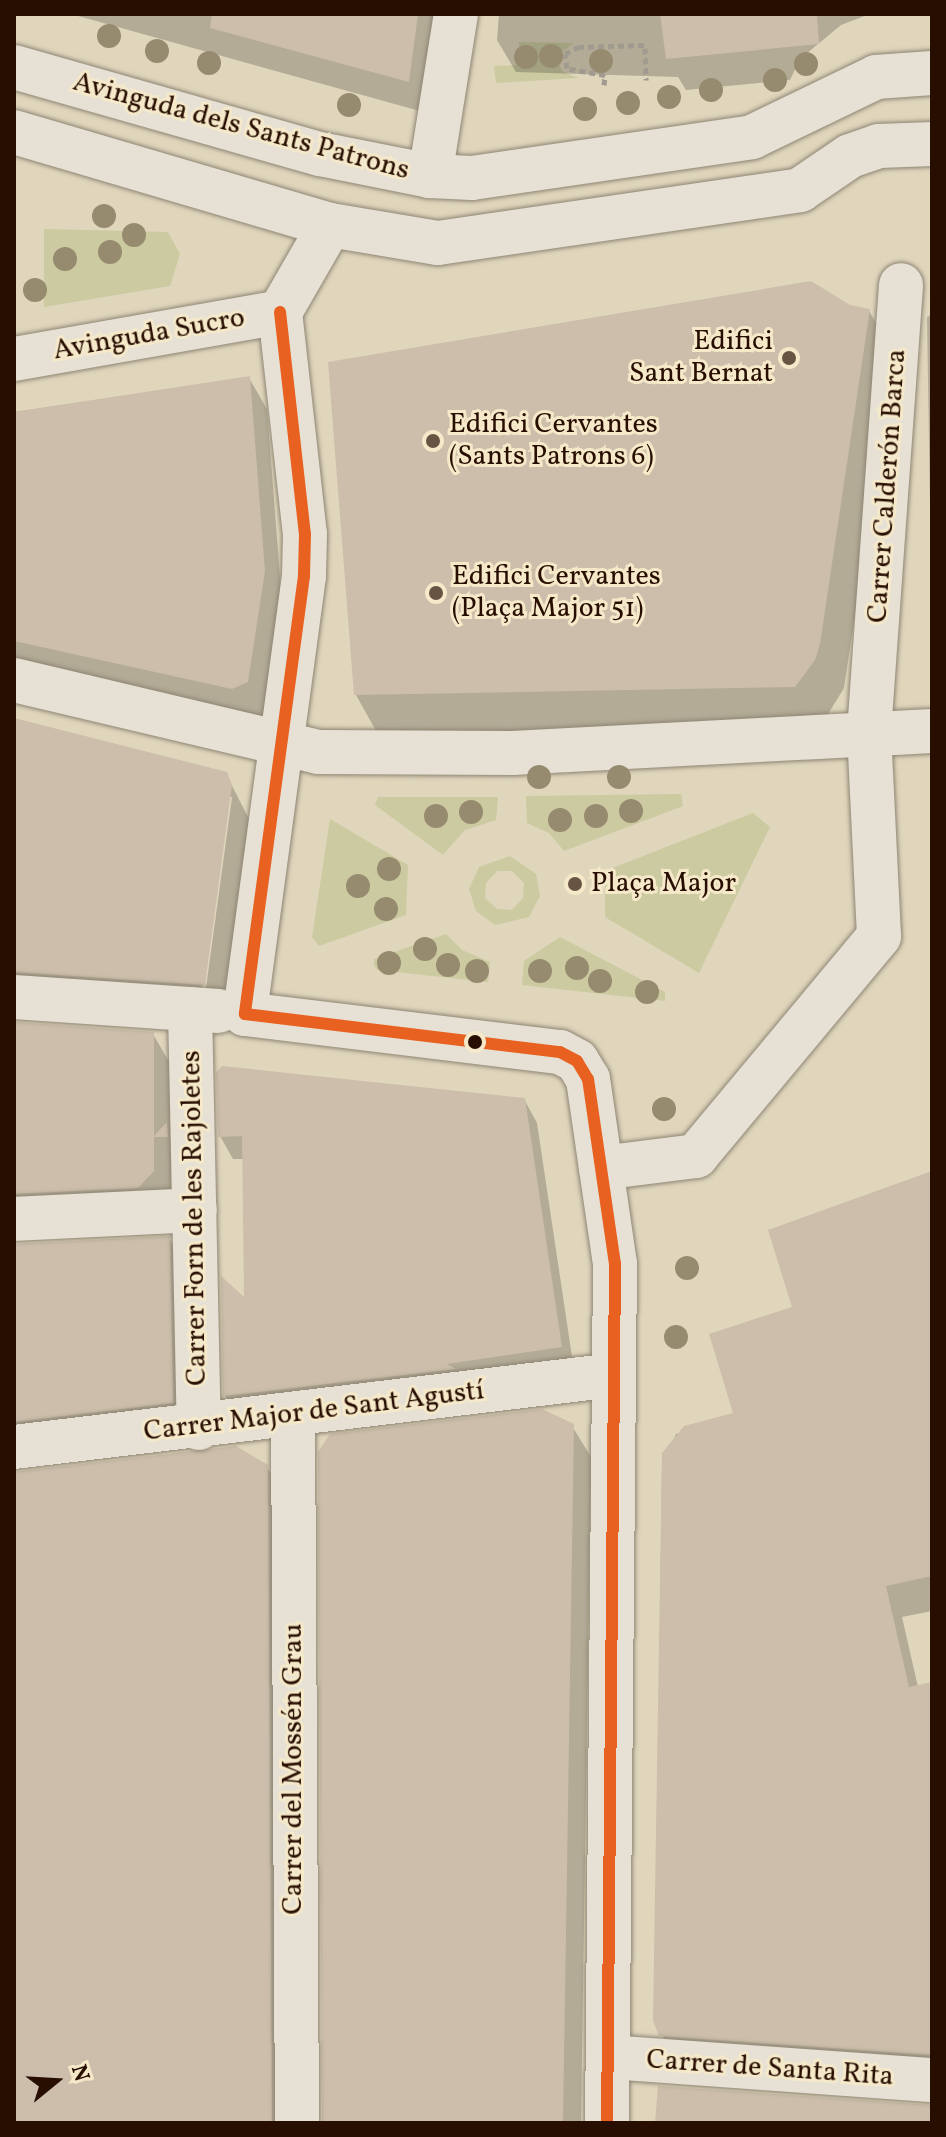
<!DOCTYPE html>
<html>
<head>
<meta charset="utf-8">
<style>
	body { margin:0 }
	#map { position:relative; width:946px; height:2137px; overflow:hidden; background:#e0d6bc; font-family:Vollkorn,serif }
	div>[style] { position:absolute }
	.green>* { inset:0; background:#cbcaa0 }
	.shadow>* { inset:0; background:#0003 }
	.building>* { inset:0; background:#ccbeaa }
	.path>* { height:5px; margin-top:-2.5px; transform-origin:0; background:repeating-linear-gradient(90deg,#a09a8f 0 6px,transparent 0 10px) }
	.roads { filter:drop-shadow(0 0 2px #8e8574) drop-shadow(0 0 2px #8e8574) }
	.minor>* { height:44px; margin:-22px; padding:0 22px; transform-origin:22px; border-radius:22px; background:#e6e1d4 }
	.bus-1>* { height:12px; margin:-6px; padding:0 6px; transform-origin:6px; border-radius:6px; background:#e86120 }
	.trees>* { width:24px; height:24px; margin:-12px; border-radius:50%; background:#978b6f }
	.dots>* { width:22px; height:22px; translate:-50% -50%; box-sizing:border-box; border:4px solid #f5e9ca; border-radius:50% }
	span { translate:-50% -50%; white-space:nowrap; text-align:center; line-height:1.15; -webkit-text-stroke:6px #f5e9ca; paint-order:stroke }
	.street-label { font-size:28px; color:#280e00 }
	.poi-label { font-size:28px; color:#280e00 }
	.right { translate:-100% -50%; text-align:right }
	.left { translate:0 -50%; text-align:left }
	.frame { position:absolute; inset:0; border:16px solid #280e00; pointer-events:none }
	.north { position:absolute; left:16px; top:2041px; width:80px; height:80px; -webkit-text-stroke:6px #f5e9ca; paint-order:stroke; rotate:72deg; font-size:22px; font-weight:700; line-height:32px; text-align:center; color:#280e00 }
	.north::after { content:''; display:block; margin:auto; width:28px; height:36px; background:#280e00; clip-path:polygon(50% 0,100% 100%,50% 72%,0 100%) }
</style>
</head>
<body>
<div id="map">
	<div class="green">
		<div style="clip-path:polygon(519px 42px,574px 43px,560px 53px,558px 62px,562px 71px,578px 78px,496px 83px,494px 66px,520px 65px)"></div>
		<div style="clip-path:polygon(44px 229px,168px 232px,180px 254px,170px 286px,44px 307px)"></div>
		<div style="clip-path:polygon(681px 794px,683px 806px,564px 851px,549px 833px,527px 823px,526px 796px)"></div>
		<div style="clip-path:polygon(378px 797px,498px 797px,496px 820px,465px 830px,443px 855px,375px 805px)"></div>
		<div style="clip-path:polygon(753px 813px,770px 827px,699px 973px,605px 917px,605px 871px)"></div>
		<div style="clip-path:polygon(330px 819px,408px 865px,406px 915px,319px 946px,312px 937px)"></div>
		<div style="clip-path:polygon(evenodd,510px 856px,536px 874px,540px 896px,529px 917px,495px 925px,476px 911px,469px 889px,479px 867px,510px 856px,497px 871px,512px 871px,524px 883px,523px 898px,512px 910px,497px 909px,485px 898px,486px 883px,497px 871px)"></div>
		<div style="clip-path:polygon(446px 934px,462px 950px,490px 962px,488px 982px,377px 970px,374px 965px,374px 959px)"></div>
		<div style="clip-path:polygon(560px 937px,665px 992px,665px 1001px,522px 985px,524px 961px)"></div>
	</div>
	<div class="shadow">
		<div style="clip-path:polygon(71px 14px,439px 14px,427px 113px)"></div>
		<div style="clip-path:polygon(499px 14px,870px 14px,841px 25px,800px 59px,790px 80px,686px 90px,678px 77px,516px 72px,497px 40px)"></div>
		<div style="clip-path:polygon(850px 307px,869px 311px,894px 354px,844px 688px,819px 729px,380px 738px,356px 695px)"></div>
		<div style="clip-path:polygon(932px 315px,932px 631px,927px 317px)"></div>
		<div style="clip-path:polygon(249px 378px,267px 409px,282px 603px,265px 713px,250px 719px,14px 666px,14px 412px)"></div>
		<div style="clip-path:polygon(evenodd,14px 724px,226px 774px,249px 819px,222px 1016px,14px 1013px,14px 724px,228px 797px,232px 797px,205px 995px,201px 995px,228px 797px)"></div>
		<div style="clip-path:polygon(14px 1024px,153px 1034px,171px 1065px,185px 1168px,171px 1168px,171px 1203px,14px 1236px)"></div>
		<div style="clip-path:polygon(524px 1099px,537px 1123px,574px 1370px,239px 1419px,225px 1396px,246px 1302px,244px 1159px,233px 1159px,220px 1136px)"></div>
		<div style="clip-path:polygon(932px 1173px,932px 1611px,902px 1617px,918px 1687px,932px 1684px,932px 2084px,679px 2066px,655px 2021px,662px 1466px,676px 1434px,736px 1414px,794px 1308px)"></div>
		<div style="clip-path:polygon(169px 1238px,187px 1270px,190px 1434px,14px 1464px,14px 1246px)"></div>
		<div style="clip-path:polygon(572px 1426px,591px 1457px,581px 2123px,324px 2123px)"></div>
		<div style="clip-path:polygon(267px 1467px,285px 1499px,289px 2123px,14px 2123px,14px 1473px)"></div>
	</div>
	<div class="building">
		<div style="clip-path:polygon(212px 14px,418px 14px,409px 82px,210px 28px)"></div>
		<div style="clip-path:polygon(660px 14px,817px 14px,819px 44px,666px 59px)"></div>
		<div style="clip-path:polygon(811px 281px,850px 305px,870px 309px,820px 644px,815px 660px,795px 687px,354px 695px,328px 362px)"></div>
		<div style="clip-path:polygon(250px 376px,265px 571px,248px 682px,232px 689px,14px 641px,14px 412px)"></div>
		<div style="clip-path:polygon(14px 718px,227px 772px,232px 785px,205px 985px,14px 972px)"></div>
		<div style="clip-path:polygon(14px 1022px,154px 1032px,154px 1136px,167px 1122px,168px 1137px,154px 1137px,154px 1171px,138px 1188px,14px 1194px)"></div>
		<div style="clip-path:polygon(222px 1066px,525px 1098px,562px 1347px,447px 1364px,456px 1369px,223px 1396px,221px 1276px,244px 1297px,242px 1136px,218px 1137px,216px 1072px)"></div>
		<div style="clip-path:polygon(932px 1171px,932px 1576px,886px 1586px,909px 1687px,932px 1682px,932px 2055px,659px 2036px,653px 2021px,662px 1453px,684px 1426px,733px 1413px,709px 1334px,792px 1307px,768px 1230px)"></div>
		<div style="clip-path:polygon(170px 1236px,173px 1403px,14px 1422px,14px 1244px)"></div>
		<div style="clip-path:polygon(542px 1409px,574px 1424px,563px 2123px,322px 2123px,318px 1452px,330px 1434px)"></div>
		<div style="clip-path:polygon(236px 1446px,268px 1465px,272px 2123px,14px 2123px,14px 1472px)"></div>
		<div style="clip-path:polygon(658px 2086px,932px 2105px,932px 2123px,655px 2123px)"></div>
	</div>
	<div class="path">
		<div style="left:645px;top:48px;width:32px;rotate:88deg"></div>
		<div style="left:604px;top:85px;width:10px;rotate:-84deg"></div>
		<div style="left:605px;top:75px;width:39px;rotate:-170deg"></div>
		<div style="left:567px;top:68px;width:14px;rotate:-98deg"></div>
		<div style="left:565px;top:54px;width:15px;rotate:-28deg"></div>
		<div style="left:578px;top:47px;width:67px;rotate:-1.7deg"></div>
	</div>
	<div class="roads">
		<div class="minor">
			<div style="left:14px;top:67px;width:318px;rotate:15.9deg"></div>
			<div style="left:320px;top:154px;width:112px;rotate:11.3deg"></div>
			<div style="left:430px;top:176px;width:42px;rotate:2.7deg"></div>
			<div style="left:472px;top:178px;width:283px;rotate:-8.3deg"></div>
			<div style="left:752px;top:137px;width:138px;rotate:-25.8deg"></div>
			<div style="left:876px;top:77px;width:56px;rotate:-4.1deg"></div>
			<div style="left:14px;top:132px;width:329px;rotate:16.4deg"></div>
			<div style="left:330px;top:225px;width:109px;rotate:9.5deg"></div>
			<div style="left:438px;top:243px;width:366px;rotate:-8.3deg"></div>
			<div style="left:800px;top:190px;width:60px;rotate:-34.2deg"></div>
			<div style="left:850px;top:156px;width:31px;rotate:-19deg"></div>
			<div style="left:879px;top:146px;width:53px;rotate:-2.2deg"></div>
			<div style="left:430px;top:176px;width:164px;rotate:-80.9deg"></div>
			<div style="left:280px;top:312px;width:223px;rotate:83.6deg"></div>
			<div style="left:305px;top:534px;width:42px;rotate:91.4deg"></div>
			<div style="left:304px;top:576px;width:442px;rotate:97.7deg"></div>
			<div style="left:245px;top:1014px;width:317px;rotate:6.9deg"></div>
			<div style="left:560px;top:1052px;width:19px;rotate:28deg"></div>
			<div style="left:577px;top:1061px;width:21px;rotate:59deg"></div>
			<div style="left:588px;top:1079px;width:186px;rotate:81.7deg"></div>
			<div style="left:615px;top:1263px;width:860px;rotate:90.53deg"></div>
			<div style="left:280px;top:312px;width:100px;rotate:-60.1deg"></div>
			<div style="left:14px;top:359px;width:270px;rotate:-10deg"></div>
			<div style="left:14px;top:680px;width:312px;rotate:13.3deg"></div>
			<div style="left:318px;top:752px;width:194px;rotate:0.3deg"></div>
			<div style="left:512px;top:753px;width:421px;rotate:-3deg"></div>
			<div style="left:14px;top:997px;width:205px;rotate:3.9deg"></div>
			<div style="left:190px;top:1009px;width:419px;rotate:88.8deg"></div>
			<div style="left:601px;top:1168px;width:96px;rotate:-7.2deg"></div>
			<div style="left:696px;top:1156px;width:286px;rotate:-50.2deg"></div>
			<div style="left:879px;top:936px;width:204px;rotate:-92.8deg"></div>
			<div style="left:869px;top:732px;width:448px;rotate:-85.9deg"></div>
			<div style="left:14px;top:1219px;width:181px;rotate:-2.8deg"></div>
			<div style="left:293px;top:1414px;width:709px;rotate:89.68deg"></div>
			<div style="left:14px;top:1447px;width:604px;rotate:-6.84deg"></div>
			<div style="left:608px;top:2057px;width:325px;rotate:4.1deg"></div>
		</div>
	</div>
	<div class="bus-1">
		<div style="left:280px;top:312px;width:223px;rotate:83.6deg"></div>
		<div style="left:305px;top:534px;width:42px;rotate:91.4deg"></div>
		<div style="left:304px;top:576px;width:442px;rotate:97.7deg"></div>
		<div style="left:245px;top:1014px;width:317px;rotate:6.9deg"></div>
		<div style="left:560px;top:1052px;width:19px;rotate:28deg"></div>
		<div style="left:577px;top:1061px;width:21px;rotate:59deg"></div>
		<div style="left:588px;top:1079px;width:186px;rotate:81.7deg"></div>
		<div style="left:615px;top:1263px;width:860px;rotate:90.53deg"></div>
	</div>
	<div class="trees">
		<div style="left:109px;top:36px"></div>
		<div style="left:157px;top:51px"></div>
		<div style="left:551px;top:56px"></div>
		<div style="left:526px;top:57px"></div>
		<div style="left:601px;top:61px"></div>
		<div style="left:209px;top:63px"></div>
		<div style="left:806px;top:64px"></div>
		<div style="left:775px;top:80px"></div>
		<div style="left:711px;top:90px"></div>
		<div style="left:669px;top:97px"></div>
		<div style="left:628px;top:103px"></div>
		<div style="left:349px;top:105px"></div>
		<div style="left:585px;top:109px"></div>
		<div style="left:104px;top:216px"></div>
		<div style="left:134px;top:235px"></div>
		<div style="left:110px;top:252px"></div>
		<div style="left:65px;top:259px"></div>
		<div style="left:35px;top:290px"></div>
		<div style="left:539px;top:777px"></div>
		<div style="left:619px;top:777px"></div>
		<div style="left:631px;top:811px"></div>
		<div style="left:471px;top:812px"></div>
		<div style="left:436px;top:816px"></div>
		<div style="left:596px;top:816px"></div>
		<div style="left:560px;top:820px"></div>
		<div style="left:389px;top:869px"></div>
		<div style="left:358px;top:886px"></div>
		<div style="left:386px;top:909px"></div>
		<div style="left:425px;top:949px"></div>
		<div style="left:389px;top:963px"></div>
		<div style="left:448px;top:965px"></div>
		<div style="left:577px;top:968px"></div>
		<div style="left:477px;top:971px"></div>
		<div style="left:540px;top:971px"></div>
		<div style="left:600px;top:981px"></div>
		<div style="left:647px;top:992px"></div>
		<div style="left:664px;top:1109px"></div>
		<div style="left:687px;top:1268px"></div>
		<div style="left:676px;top:1337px"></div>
	</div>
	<div class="dots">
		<div style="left:789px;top:358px;background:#685442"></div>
		<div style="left:433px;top:441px;background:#685442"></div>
		<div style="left:436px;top:593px;background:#685442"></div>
		<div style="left:575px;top:884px;background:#685442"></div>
		<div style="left:475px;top:1042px;background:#280e00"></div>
	</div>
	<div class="street-label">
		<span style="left:241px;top:127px;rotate:15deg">Avinguda dels Sants Patrons</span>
		<span style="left:149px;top:335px;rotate:-10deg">Avinguda Sucro</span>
		<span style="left:888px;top:486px;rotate:-86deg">Carrer Calderón Barca</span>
		<span style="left:195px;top:1218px;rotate:-91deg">Carrer Forn de les Rajoletes</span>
		<span style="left:314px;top:1412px;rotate:-7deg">Carrer Major de Sant Agustí</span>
		<span style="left:294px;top:1769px;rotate:-90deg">Carrer del Mossén Grau</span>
		<span style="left:770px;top:2069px;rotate:4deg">Carrer de Santa Rita</span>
	</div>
	<div class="poi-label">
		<span class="right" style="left:773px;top:358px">Edifici<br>Sant Bernat</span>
		<span class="left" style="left:449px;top:441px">Edifici Cervantes<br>(Sants Patrons 6)</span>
		<span class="left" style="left:452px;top:593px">Edifici Cervantes<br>(Plaça Major 51)</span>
		<span class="left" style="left:591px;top:884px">Plaça Major</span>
	</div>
	<div class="frame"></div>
	<div class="north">N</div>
</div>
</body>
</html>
